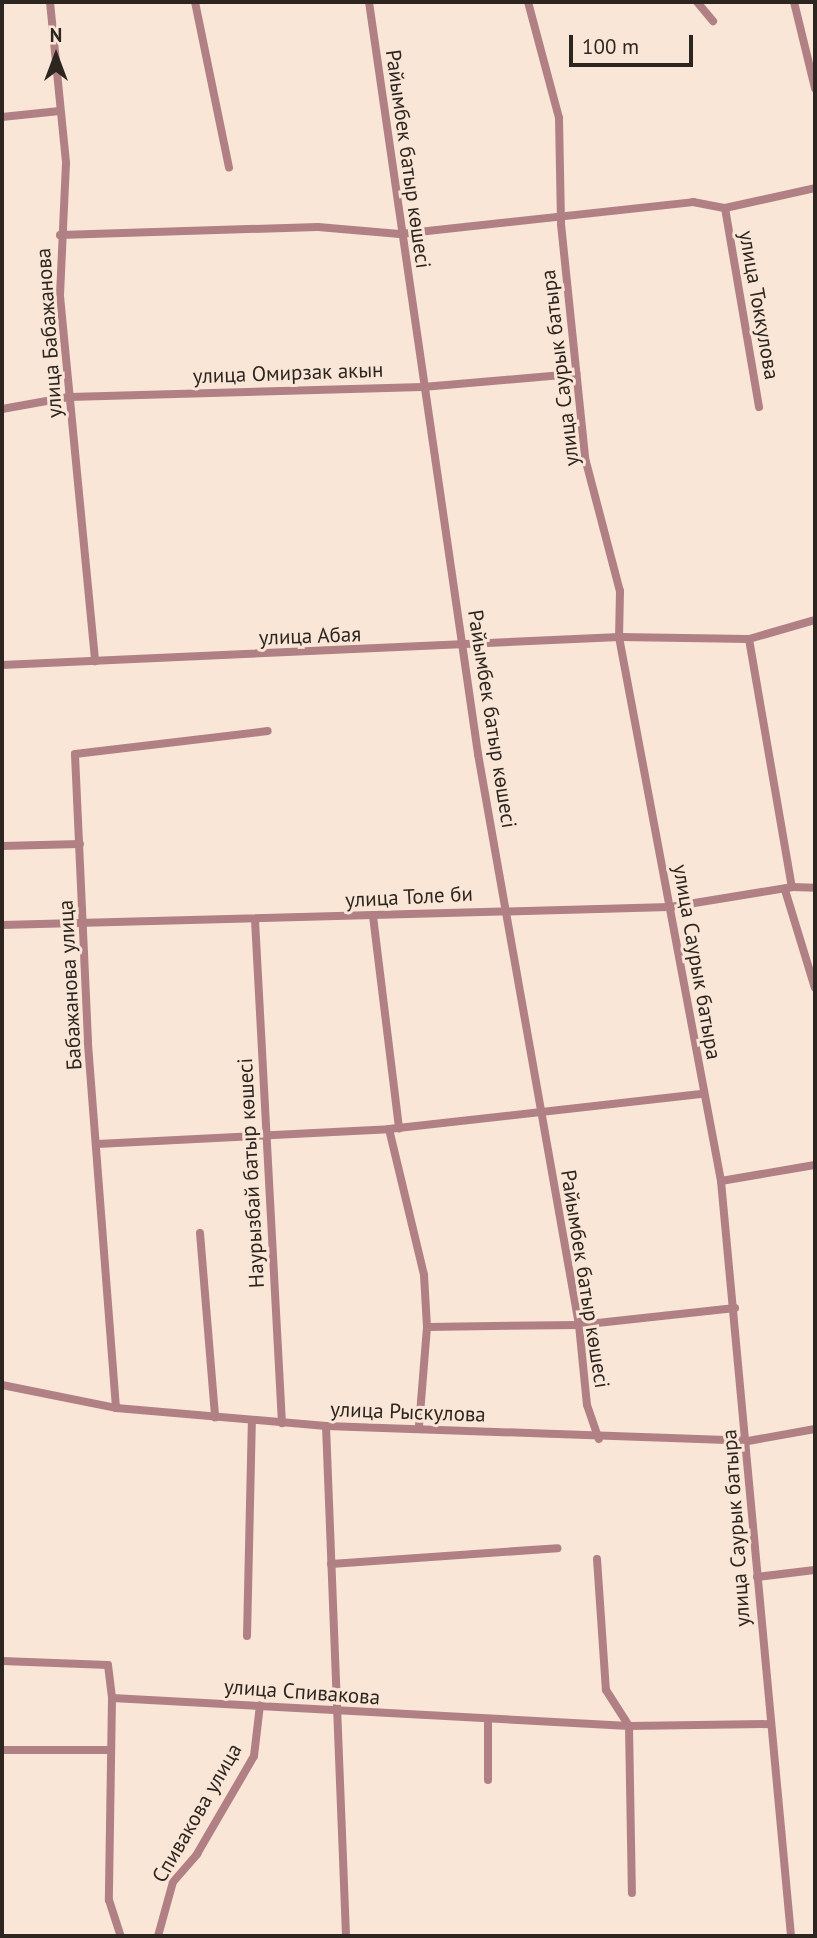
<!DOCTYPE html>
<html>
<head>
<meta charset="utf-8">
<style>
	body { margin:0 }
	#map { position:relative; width:817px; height:1938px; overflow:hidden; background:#fae6d7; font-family:"PT Sans",sans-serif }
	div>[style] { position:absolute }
	.minor>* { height:8px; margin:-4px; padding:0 4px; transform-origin:4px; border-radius:4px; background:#b18085 }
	span { translate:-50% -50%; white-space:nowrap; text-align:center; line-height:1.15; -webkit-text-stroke:6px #fae6d7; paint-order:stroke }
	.street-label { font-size:21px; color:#2d2620 }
	.frame { position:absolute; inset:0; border:4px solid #2d2620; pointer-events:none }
	.north { position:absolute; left:21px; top:21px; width:70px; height:70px; -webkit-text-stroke:5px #fae6d7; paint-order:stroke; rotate:0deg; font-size:19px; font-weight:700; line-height:28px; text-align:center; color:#2d2620 }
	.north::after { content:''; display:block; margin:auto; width:24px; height:32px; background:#2d2620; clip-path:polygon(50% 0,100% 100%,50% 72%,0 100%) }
	.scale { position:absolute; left:569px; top:35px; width:124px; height:32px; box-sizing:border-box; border:4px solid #2d2620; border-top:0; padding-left:9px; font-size:21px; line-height:24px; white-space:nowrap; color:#2d2620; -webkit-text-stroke:5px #fae6d7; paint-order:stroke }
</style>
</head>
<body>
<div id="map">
	<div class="minor">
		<div style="left:50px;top:2px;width:162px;rotate:84.3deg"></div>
		<div style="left:66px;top:163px;width:133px;rotate:92.6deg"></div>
		<div style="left:60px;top:296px;width:367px;rotate:84.5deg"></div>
		<div style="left:195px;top:2px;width:169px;rotate:78.4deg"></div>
		<div style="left:369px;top:2px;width:760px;rotate:81.75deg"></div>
		<div style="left:478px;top:754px;width:580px;rotate:79.97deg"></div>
		<div style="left:579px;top:1325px;width:80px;rotate:84.3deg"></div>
		<div style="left:587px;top:1405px;width:36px;rotate:71deg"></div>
		<div style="left:528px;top:2px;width:120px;rotate:75deg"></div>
		<div style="left:559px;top:118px;width:106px;rotate:88.9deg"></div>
		<div style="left:561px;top:224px;width:235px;rotate:84.1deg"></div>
		<div style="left:585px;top:458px;width:138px;rotate:75.3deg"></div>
		<div style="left:620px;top:591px;width:46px;rotate:91.2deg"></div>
		<div style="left:619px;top:637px;width:553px;rotate:79.38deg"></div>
		<div style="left:721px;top:1181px;width:758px;rotate:84.7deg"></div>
		<div style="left:697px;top:2px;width:25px;rotate:50deg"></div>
		<div style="left:794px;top:2px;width:89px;rotate:76.3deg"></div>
		<div style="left:2px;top:117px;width:58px;rotate:-5.9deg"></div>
		<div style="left:725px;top:208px;width:202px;rotate:80.3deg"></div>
		<div style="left:60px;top:235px;width:258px;rotate:-1.8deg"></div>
		<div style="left:318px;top:227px;width:82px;rotate:4.9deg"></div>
		<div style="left:400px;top:234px;width:295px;rotate:-6.2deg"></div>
		<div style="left:693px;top:202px;width:33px;rotate:11deg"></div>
		<div style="left:725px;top:208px;width:92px;rotate:-12.5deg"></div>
		<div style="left:2px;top:409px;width:68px;rotate:-10.2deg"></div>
		<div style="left:69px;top:397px;width:354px;rotate:-1.6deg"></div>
		<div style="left:423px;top:387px;width:154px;rotate:-4.9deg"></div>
		<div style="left:749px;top:639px;width:252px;rotate:80.2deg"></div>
		<div style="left:2px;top:665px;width:618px;rotate:-2.6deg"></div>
		<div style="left:619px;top:637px;width:130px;rotate:0.9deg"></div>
		<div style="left:749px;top:639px;width:69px;rotate:-16.1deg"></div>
		<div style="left:2px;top:846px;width:78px;rotate:-1.5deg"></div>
		<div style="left:785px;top:890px;width:102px;rotate:73deg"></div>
		<div style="left:373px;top:916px;width:214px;rotate:83deg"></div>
		<div style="left:255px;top:920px;width:504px;rotate:86.93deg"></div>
		<div style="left:2px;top:925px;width:668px;rotate:-1.54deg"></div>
		<div style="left:670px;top:907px;width:124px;rotate:-9.3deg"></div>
		<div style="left:792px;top:887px;width:23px;rotate:2deg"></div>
		<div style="left:389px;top:1129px;width:150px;rotate:76.5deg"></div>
		<div style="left:424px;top:1275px;width:52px;rotate:86.7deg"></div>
		<div style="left:427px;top:1327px;width:99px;rotate:94.6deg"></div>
		<div style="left:97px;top:1144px;width:292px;rotate:-2.9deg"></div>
		<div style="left:389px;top:1129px;width:316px;rotate:-6.4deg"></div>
		<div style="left:721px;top:1181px;width:95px;rotate:-9.7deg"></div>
		<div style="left:200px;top:1233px;width:185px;rotate:85.3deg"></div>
		<div style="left:427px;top:1327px;width:152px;rotate:-0.8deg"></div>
		<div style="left:579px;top:1325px;width:157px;rotate:-6.2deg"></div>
		<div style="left:2px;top:1385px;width:116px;rotate:11.4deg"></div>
		<div style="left:116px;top:1408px;width:211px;rotate:4.9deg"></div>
		<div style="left:326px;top:1426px;width:422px;rotate:2deg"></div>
		<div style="left:748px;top:1441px;width:68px;rotate:-10.2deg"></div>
		<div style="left:116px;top:1408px;width:368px;rotate:-94.4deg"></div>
		<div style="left:88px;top:1041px;width:287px;rotate:-92.6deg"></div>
		<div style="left:75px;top:754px;width:194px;rotate:-6.8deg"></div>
		<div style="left:326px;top:1426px;width:510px;rotate:87.75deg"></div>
		<div style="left:597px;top:1559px;width:131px;rotate:86.1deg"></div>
		<div style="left:606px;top:1690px;width:43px;rotate:57.4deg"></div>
		<div style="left:629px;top:1726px;width:141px;rotate:-0.8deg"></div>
		<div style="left:331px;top:1564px;width:227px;rotate:-4deg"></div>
		<div style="left:757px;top:1577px;width:58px;rotate:-6.9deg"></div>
		<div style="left:247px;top:1636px;width:216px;rotate:-88.7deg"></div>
		<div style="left:2px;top:1661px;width:106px;rotate:2.2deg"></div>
		<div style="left:108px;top:1665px;width:33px;rotate:83deg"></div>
		<div style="left:112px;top:1698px;width:518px;rotate:3.1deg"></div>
		<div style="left:629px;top:1726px;width:167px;rotate:89deg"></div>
		<div style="left:112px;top:1698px;width:202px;rotate:90.9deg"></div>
		<div style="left:109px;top:1900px;width:38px;rotate:72deg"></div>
		<div style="left:2px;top:1750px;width:108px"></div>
		<div style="left:488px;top:1780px;width:60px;rotate:-90deg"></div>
		<div style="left:158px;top:1936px;width:56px;rotate:-74.5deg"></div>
		<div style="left:173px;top:1882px;width:37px;rotate:-49deg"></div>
		<div style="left:197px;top:1854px;width:113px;rotate:-59.8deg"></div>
		<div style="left:254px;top:1756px;width:51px;rotate:-83.3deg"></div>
	</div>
	<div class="street-label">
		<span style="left:408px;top:159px;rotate:82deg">Райымбек батыр көшесі</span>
		<span style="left:759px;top:305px;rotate:80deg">улица Токкулова</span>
		<span style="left:49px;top:333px;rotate:-94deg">улица Бабажанова</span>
		<span style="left:560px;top:368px;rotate:-97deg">улица Саурык батыра</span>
		<span style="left:288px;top:373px;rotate:-2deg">улица Омирзак акын</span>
		<span style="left:310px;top:636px;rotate:-2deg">улица Абая</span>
		<span style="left:492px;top:719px;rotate:81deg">Райымбек батыр көшесі</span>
		<span style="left:409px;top:897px;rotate:-3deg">улица Толе би</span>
		<span style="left:697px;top:962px;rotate:80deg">улица Саурык батыра</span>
		<span style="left:70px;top:985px;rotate:-93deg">Бабажанова улица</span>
		<span style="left:251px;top:1173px;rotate:-93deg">Наурызбай батыр көшесі</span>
		<span style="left:585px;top:1279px;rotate:81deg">Райымбек батыр көшесі</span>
		<span style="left:408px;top:1412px;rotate:2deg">улица Рыскулова</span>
		<span style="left:736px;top:1528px;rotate:-94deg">улица Саурык батыра</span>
		<span style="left:302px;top:1692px;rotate:4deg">улица Спивакова</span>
		<span style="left:197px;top:1813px;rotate:-60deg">Спивакова улица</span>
	</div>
	<div class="frame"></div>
	<div class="north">N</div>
	<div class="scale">100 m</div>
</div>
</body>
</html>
